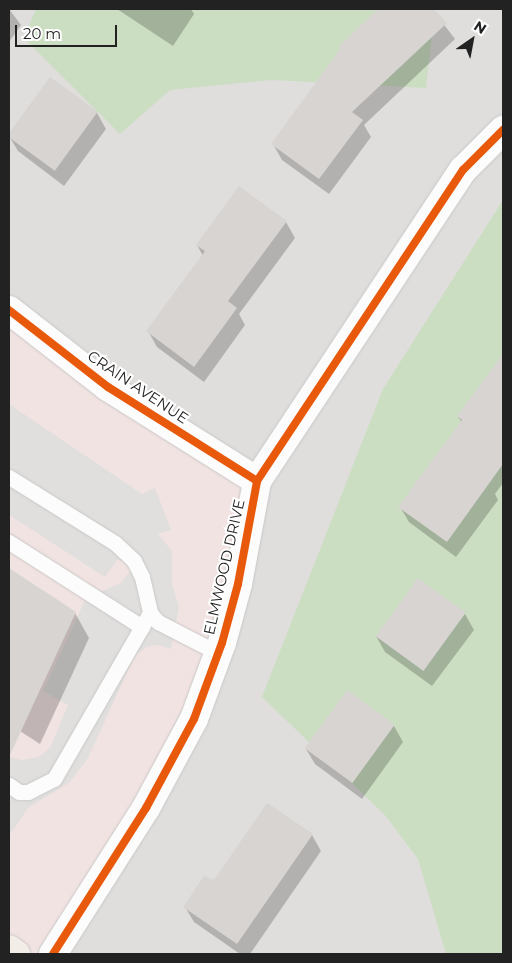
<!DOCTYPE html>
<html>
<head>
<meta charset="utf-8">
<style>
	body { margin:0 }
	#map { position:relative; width:512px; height:963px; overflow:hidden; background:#f0eeeb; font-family:Montserrat,sans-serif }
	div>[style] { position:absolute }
	.residential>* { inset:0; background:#dfdedc }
	.commercial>* { inset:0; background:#f1e3e1 }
	.forest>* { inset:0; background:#cbdec1 }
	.parking>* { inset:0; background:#e0dfde }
	.shadow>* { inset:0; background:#0003 }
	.building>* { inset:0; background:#d7d4d2; transform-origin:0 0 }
	.roads { filter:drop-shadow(0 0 1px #c9c8c7) drop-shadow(0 0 1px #c9c8c7) }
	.lane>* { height:15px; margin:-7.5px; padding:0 7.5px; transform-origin:7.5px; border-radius:7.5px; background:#fdfcfc }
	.street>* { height:28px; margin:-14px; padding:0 14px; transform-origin:14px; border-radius:14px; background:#fdfcfc }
	.primary>* { height:28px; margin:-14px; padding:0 14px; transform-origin:14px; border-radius:14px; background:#f3ede7 }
	.cycleway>* { height:8px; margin:-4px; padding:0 4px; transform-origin:4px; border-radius:4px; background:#e8590c }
	span { translate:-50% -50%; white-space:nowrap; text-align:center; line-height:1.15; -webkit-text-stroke:4px #fff; paint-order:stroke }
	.street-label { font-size:15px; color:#222 }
	.frame { position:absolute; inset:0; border:10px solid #222; pointer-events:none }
	.north { position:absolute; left:447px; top:15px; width:50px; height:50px; -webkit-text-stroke:4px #fff; paint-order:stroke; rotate:33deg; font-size:14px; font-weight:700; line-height:20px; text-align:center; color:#222 }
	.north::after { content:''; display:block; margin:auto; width:18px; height:22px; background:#222; clip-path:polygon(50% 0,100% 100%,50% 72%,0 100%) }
	.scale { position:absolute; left:15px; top:25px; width:102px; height:22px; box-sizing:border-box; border:2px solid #222; border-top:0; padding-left:6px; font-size:15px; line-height:18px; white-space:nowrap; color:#222; -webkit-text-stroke:4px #fff; paint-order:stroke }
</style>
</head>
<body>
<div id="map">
	<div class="residential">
		<div style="clip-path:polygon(9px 9px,503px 9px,503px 954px,53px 954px,9px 310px)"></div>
	</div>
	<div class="commercial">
		<div style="clip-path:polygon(9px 310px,257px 481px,222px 643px,53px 954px,16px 954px,9px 949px)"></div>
	</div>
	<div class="forest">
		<div style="clip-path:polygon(36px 9px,435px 9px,426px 88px,271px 80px,170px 90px,120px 134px,24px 38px)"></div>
		<div style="clip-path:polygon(503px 200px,503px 954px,446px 954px,418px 859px,385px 815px,262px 697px,383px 389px)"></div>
	</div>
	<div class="parking">
		<div style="clip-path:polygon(9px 404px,142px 494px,155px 488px,171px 530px,158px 534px,172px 551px,172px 584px,179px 607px,171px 649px,158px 645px,147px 647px,135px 655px,88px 758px,70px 782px,28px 808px,9px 836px,9px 757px,22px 760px,38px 757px,50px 748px,68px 705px,43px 691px,86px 598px,121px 583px,131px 570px,127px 562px,117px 560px,105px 577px,9px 515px)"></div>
	</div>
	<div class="shadow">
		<div style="clip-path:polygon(9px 9px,21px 25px,9px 42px)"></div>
		<div style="clip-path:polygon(117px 9px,191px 9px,194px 14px,173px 46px)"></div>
		<div style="clip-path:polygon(380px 9px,432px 9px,455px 39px,364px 125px,371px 137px,329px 194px,282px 160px,273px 144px,342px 49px,340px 46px)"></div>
		<div style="clip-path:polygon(50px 78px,97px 113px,106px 129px,64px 186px,18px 151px,9px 136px)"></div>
		<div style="clip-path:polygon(286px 222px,295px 238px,239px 314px,245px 325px,204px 382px,157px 347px,148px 331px,203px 256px,197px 245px)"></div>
		<div style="clip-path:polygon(500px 360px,503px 362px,503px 483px,495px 494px,498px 500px,456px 557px,409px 522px,400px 507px,462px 422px,458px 417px)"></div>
		<div style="clip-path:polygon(9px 570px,75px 613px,89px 638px,40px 744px,9px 724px)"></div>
		<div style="clip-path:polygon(465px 614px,474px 630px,432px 686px,385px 652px,376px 636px)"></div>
		<div style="clip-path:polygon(348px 692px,394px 726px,403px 742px,362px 799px,315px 764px,306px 749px)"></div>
		<div style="clip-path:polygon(268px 804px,312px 835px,321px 851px,250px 954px,240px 954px,194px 922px,185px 907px,214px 881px)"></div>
	</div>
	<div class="building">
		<div style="clip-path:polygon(378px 9px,434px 9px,447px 23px,352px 112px,363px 120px,319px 179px,271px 144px,341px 48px,339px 46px)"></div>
		<div style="left:50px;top:77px;width:59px;height:73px;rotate:36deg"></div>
		<div style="clip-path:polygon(239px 186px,287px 221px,228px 301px,237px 308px,194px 367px,146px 331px,205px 251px,196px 245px)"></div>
		<div style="clip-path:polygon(503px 354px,503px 464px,447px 542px,398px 507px,462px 420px,457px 416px)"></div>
		<div style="clip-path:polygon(9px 568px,76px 612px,9px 757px)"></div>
		<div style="left:418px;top:578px;width:59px;height:72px;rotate:36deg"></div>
		<div style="left:347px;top:690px;width:59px;height:72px;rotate:36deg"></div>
		<div style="clip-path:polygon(267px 803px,313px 834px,237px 944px,183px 907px,204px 876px,214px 880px)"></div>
	</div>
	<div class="roads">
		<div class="lane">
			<div style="left:9px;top:477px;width:125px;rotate:31.9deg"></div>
			<div style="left:115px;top:543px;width:26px;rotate:43deg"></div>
			<div style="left:134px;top:561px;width:18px;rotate:63deg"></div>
			<div style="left:142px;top:577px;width:37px;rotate:77deg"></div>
			<div style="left:150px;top:613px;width:12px;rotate:48deg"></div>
			<div style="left:158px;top:622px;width:68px;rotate:27.3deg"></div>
			<div style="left:9px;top:542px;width:158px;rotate:32.6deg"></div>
			<div style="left:9px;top:785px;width:12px;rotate:35deg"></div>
			<div style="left:19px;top:792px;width:9px"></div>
			<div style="left:28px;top:792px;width:29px;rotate:-27deg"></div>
			<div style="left:54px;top:779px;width:192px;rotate:-60deg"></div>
		</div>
		<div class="street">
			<div style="left:9px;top:310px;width:125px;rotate:37.9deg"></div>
			<div style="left:108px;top:387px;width:176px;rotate:32.2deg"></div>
			<div style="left:53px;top:954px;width:173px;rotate:-57.5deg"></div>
			<div style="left:146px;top:808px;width:101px;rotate:-61.7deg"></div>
			<div style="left:194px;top:719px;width:81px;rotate:-69.8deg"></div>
			<div style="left:222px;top:643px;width:61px;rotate:-74.8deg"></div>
			<div style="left:238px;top:584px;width:105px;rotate:-79.5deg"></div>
			<div style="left:257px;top:481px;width:373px;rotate:-56.5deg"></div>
			<div style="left:463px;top:170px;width:57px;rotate:-45deg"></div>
		</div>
		<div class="primary">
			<div style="left:9px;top:949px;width:9px;rotate:36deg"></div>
		</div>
	</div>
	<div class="cycleway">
		<div style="left:9px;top:310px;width:125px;rotate:37.9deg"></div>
		<div style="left:108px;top:387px;width:176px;rotate:32.2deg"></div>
		<div style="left:53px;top:954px;width:173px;rotate:-57.5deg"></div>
		<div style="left:146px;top:808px;width:101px;rotate:-61.7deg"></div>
		<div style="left:194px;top:719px;width:81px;rotate:-69.8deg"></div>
		<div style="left:222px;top:643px;width:61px;rotate:-74.8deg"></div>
		<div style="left:238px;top:584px;width:105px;rotate:-79.5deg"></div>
		<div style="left:257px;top:481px;width:373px;rotate:-56.5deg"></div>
		<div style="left:463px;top:170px;width:57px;rotate:-45deg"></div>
	</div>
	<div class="street-label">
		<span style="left:138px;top:387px;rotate:34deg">CRAIN AVENUE</span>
		<span style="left:224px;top:567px;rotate:-77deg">ELMWOOD DRIVE</span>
	</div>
	<div class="frame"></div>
	<div class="north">N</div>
	<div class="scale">20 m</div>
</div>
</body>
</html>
